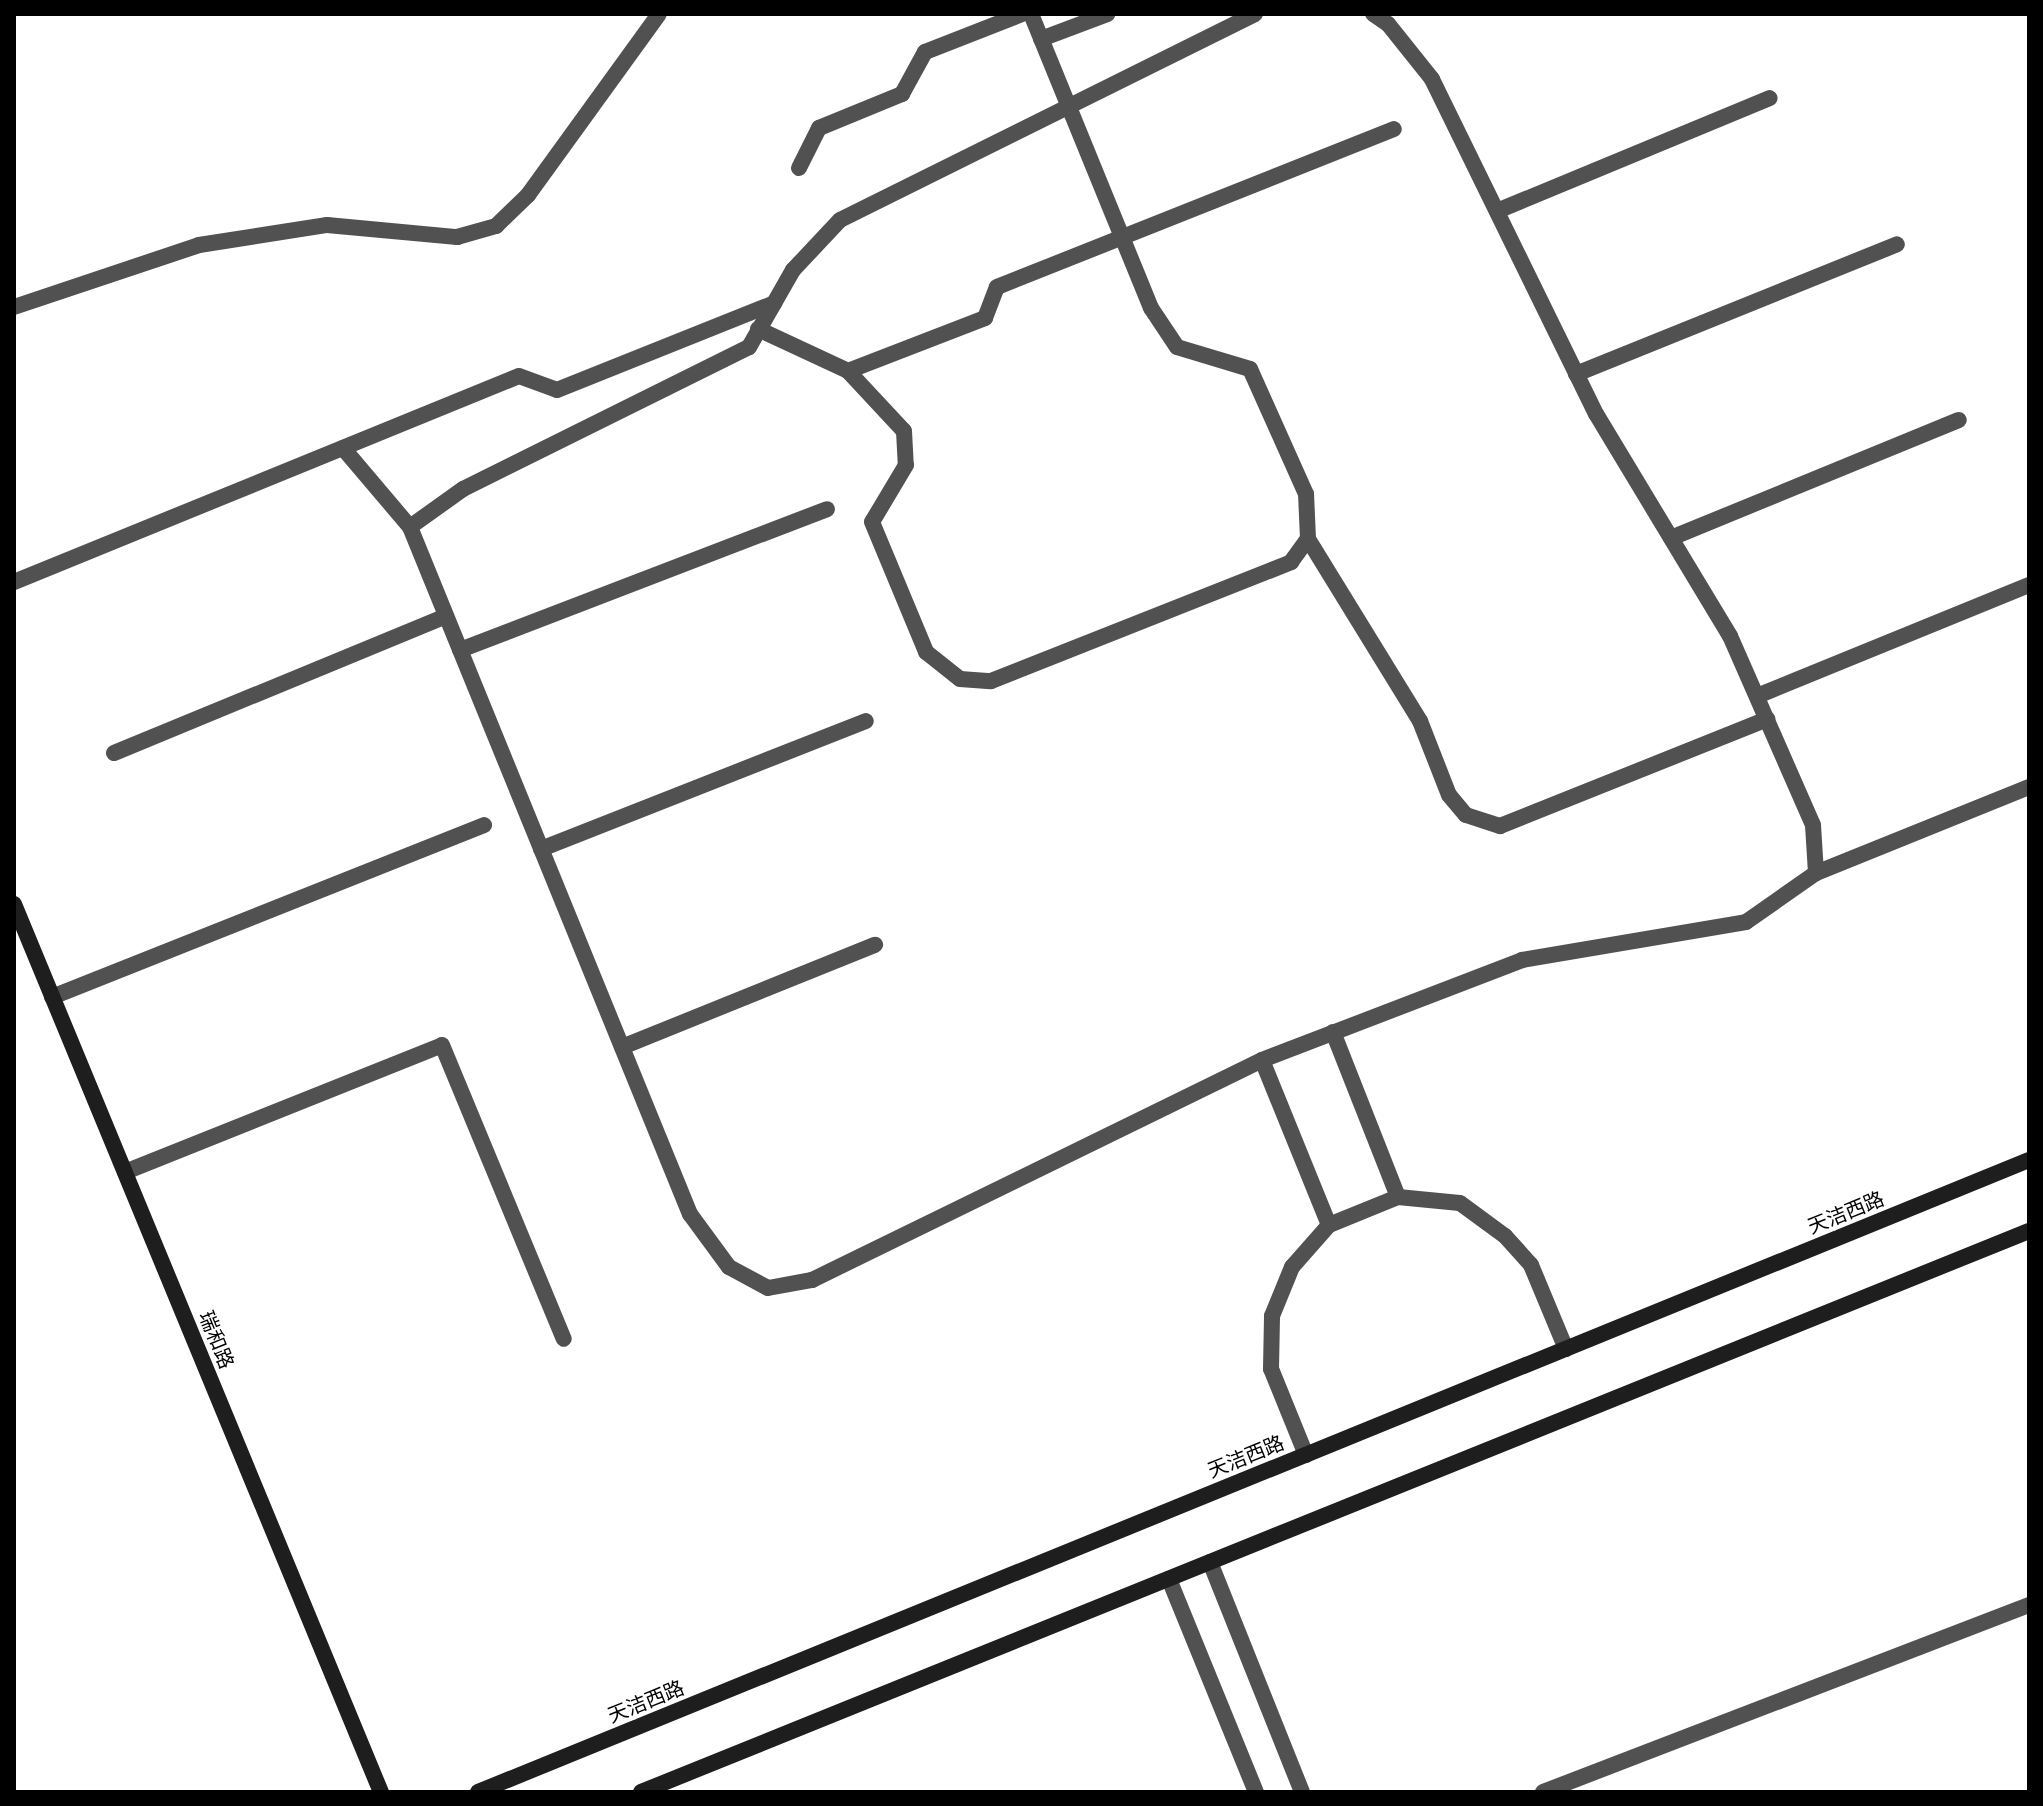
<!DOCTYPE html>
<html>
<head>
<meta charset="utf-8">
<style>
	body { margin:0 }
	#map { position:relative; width:2043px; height:1806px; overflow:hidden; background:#fff; font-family:Roboto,"Noto Sans SC",sans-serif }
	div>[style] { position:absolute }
	.street>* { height:16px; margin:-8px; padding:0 8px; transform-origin:8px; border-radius:8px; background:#515151 }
	.secondary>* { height:16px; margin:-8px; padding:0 8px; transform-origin:8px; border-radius:8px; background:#1e1e1e }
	span { translate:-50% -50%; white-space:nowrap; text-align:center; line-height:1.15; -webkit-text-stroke:6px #fff; paint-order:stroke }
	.street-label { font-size:20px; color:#000 }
	.frame { position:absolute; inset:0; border:16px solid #000; pointer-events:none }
</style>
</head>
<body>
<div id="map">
	<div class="street">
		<div style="left:1255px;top:14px;width:463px;rotate:153.6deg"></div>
		<div style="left:840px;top:220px;width:69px;rotate:133.2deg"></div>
		<div style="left:793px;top:270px;width:89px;rotate:119.7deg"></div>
		<div style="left:749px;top:347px;width:319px;rotate:153.6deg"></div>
		<div style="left:463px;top:489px;width:65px;rotate:144.4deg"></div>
		<div style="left:410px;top:527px;width:742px;rotate:67.83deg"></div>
		<div style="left:690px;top:1214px;width:66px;rotate:53.7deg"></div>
		<div style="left:729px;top:1267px;width:44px;rotate:28.3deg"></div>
		<div style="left:768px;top:1288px;width:45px;rotate:-10.3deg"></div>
		<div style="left:812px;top:1280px;width:501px;rotate:-26.05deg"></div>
		<div style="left:1262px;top:1060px;width:279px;rotate:-21deg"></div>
		<div style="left:1522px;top:960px;width:227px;rotate:-9.6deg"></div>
		<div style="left:1746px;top:922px;width:85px;rotate:-35deg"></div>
		<div style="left:1816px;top:873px;width:48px;rotate:-93.6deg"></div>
		<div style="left:1813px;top:825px;width:206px;rotate:-113.7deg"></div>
		<div style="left:1730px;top:636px;width:259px;rotate:-121.1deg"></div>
		<div style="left:1596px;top:414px;width:373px;rotate:-116.1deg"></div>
		<div style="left:1432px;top:79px;width:70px;rotate:-128.7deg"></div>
		<div style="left:1388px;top:24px;width:18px;rotate:-146deg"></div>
		<div style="left:1041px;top:39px;width:71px;rotate:-20.7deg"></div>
		<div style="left:799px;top:168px;width:45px;rotate:-63.4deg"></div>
		<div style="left:819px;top:128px;width:90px;rotate:-22.3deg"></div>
		<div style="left:902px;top:94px;width:48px;rotate:-61.3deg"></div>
		<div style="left:925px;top:52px;width:104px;rotate:-21.4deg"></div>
		<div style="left:1497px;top:211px;width:295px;rotate:-22.5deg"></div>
		<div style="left:14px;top:307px;width:195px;rotate:-18.5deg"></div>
		<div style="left:199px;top:245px;width:130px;rotate:-8.9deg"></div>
		<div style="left:327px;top:225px;width:131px;rotate:5.3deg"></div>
		<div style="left:457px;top:237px;width:41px;rotate:-15.8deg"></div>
		<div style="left:496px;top:226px;width:45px;rotate:-44.1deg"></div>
		<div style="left:528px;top:195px;width:223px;rotate:-54.1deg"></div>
		<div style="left:758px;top:329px;width:99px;rotate:25deg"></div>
		<div style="left:848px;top:371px;width:82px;rotate:47deg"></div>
		<div style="left:904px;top:431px;width:34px;rotate:87deg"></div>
		<div style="left:906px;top:465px;width:66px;rotate:120.8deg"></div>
		<div style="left:872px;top:522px;width:141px;rotate:67.4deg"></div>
		<div style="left:926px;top:652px;width:43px;rotate:38.5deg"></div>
		<div style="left:960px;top:679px;width:31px;rotate:4deg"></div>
		<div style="left:991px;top:681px;width:323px;rotate:-21.6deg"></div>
		<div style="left:1291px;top:562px;width:29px;rotate:-54deg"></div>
		<div style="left:1308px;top:539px;width:45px;rotate:-92.5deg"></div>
		<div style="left:1306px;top:494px;width:137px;rotate:-114.1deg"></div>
		<div style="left:1250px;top:369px;width:76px;rotate:-163.2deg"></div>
		<div style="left:1177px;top:347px;width:47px;rotate:-123.7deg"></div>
		<div style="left:1151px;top:308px;width:318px;rotate:-112.2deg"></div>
		<div style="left:848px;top:371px;width:147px;rotate:-21.1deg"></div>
		<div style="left:985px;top:318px;width:33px;rotate:-69deg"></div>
		<div style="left:997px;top:287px;width:427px;rotate:-21.7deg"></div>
		<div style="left:1576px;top:374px;width:346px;rotate:-22deg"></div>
		<div style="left:343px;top:448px;width:104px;rotate:49.7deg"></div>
		<div style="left:1671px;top:538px;width:311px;rotate:-22.3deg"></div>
		<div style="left:1308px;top:539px;width:214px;rotate:58.4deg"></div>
		<div style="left:1420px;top:721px;width:79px;rotate:68.6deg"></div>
		<div style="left:1449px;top:795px;width:26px;rotate:50deg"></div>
		<div style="left:1466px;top:815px;width:36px;rotate:18deg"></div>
		<div style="left:1500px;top:826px;width:288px;rotate:-21.8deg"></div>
		<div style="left:14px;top:582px;width:545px;rotate:-22.19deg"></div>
		<div style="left:519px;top:376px;width:40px;rotate:20.2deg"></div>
		<div style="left:557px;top:390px;width:234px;rotate:-21.8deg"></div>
		<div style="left:460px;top:650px;width:393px;rotate:-21deg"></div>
		<div style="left:1757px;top:696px;width:294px;rotate:-22.2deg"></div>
		<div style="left:114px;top:753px;width:359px;rotate:-22.4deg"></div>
		<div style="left:541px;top:849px;width:349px;rotate:-21.5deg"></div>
		<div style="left:1816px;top:873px;width:230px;rotate:-22deg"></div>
		<div style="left:52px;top:997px;width:465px;rotate:-21.7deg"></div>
		<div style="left:1333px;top:1032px;width:177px;rotate:68.5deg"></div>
		<div style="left:622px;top:1047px;width:273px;rotate:-22deg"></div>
		<div style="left:1262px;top:1060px;width:178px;rotate:67.9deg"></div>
		<div style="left:125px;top:1172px;width:341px;rotate:-21.8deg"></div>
		<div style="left:442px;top:1045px;width:318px;rotate:67.5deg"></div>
		<div style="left:1306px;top:1455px;width:93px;rotate:-112.1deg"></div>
		<div style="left:1271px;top:1369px;width:53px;rotate:-88.9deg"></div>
		<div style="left:1272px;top:1316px;width:53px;rotate:-67.8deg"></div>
		<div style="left:1292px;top:1267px;width:56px;rotate:-48.6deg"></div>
		<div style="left:1329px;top:1225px;width:74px;rotate:-22.1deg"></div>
		<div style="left:1398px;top:1197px;width:62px;rotate:5.5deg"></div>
		<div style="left:1460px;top:1203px;width:56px;rotate:36.3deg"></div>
		<div style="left:1505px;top:1236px;width:39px;rotate:48deg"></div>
		<div style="left:1531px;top:1265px;width:91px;rotate:67.4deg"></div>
		<div style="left:1210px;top:1562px;width:248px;rotate:68.2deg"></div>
		<div style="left:1169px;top:1579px;width:230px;rotate:67.8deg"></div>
		<div style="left:1543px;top:1792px;width:521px;rotate:-21.05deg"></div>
	</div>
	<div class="secondary">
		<div style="left:14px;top:904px;width:961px;rotate:67.55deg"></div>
		<div style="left:478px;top:1792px;width:1675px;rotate:-22.17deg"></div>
		<div style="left:641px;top:1792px;width:1497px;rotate:-22.01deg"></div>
	</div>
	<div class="street-label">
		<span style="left:1846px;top:1213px;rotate:-22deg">天洁西路</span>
		<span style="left:216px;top:1340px;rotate:68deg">瑞和路</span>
		<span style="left:1246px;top:1457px;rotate:-22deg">天洁西路</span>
		<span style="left:646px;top:1702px;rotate:-22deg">天洁西路</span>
	</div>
	<div class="frame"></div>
</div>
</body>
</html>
